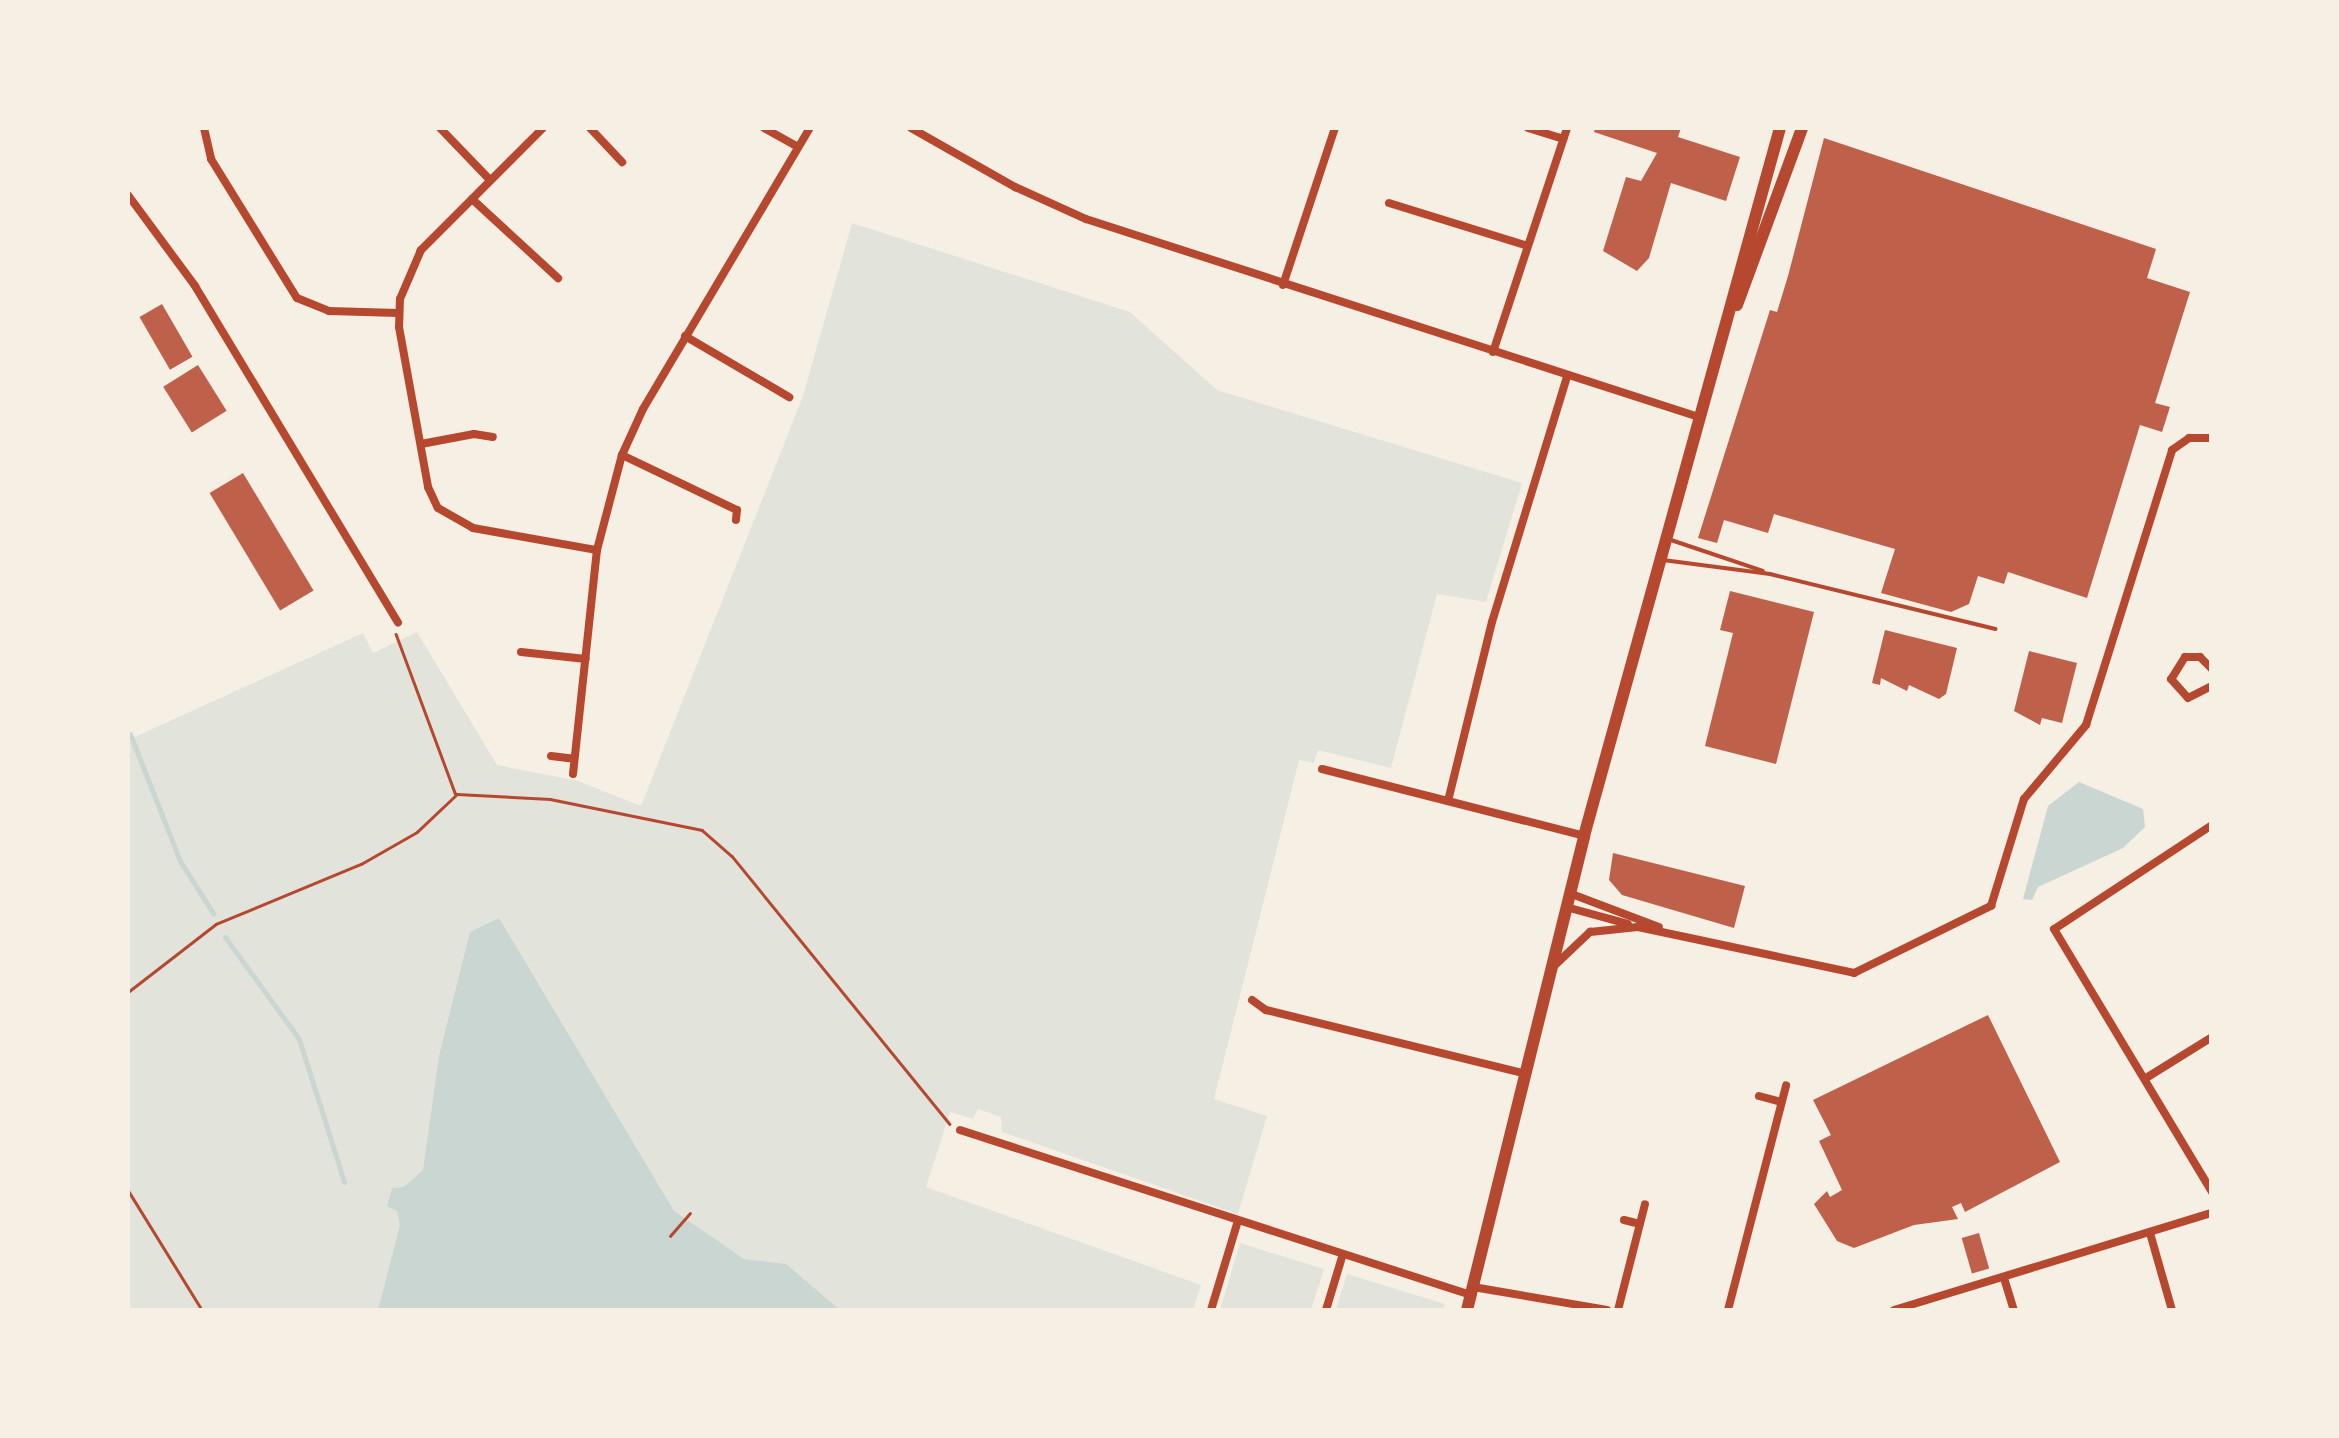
<!DOCTYPE html>
<html>
<head>
<meta charset="utf-8">
<style>
	body { margin:0 }
	#map { position:relative; width:2339px; height:1438px; overflow:hidden; background:#f6efe4; font-family:Overpass,sans-serif }
	div>[style] { position:absolute }
	.green>* { inset:0; background:#e2e4dc }
	.water>* { inset:0; background:#c9d6d2 }
	.stream>* { height:5px; margin:-2.5px; padding:0 2.5px; transform-origin:2.5px; border-radius:2.5px; background:#c9d6d2 }
	.building>* { inset:0; background:#bf614a; transform-origin:0 0 }
	.path>* { height:2.5px; margin:-1.25px; padding:0 1.25px; transform-origin:1.25px; border-radius:1.25px; background:#b5482f }
	.service>* { height:4px; margin:-2px; padding:0 2px; transform-origin:2px; border-radius:2px; background:#b5482f }
	.minor>* { height:8px; margin:-4px; padding:0 4px; transform-origin:4px; border-radius:4px; background:#b5482f }
	.primary>* { height:12px; margin:-6px; padding:0 6px; transform-origin:6px; border-radius:6px; background:#b5482f }
	span { translate:-50% -50%; white-space:nowrap; text-align:center; line-height:1.15; -webkit-text-stroke:8px #f6efe4; paint-order:stroke }
	.frame { position:absolute; inset:0; border:130px solid #f6efe4; pointer-events:none }
</style>
</head>
<body>
<div id="map">
	<div class="green">
		<div style="clip-path:polygon(852px 223px,1130px 312px,1217px 390px,1522px 483px,1486px 602px,1437px 594px,1391px 768px,1318px 750px,1314px 763px,1299px 760px,1214px 1099px,1267px 1116px,1238px 1214px,1002px 1132px,1001px 1117px,978px 1109px,973px 1119px,950px 1112px,926px 1187px,1201px 1285px,1193px 1310px,128px 1310px,128px 740px,363px 633px,373px 653px,417px 632px,497px 765px,578px 781px,641px 806px,803px 396px)"></div>
		<div style="clip-path:polygon(1240px 1243px,1324px 1269px,1311px 1310px,1220px 1310px)"></div>
		<div style="clip-path:polygon(1347px 1274px,1445px 1304px,1443px 1310px,1336px 1310px)"></div>
	</div>
	<div class="water">
		<div style="clip-path:polygon(2079px 782px,2143px 809px,2145px 827px,2123px 848px,2038px 887px,2032px 900px,2023px 899px,2048px 806px)"></div>
		<div style="clip-path:polygon(499px 918px,674px 1211px,744px 1259px,786px 1264px,840px 1310px,378px 1310px,400px 1225px,397px 1211px,387px 1206px,392px 1188px,404px 1187px,423px 1170px,439px 1056px,470px 932px)"></div>
	</div>
	<div class="stream">
		<div style="left:130px;top:734px;width:136px;rotate:68.5deg"></div>
		<div style="left:180px;top:861px;width:62px;rotate:57.6deg"></div>
		<div style="left:225px;top:937px;width:126px;rotate:54deg"></div>
		<div style="left:299px;top:1039px;width:150px;rotate:72.5deg"></div>
	</div>
	<div class="building">
		<div style="clip-path:polygon(1595px 128px,1681px 128px,1678px 137px,1740px 157px,1726px 201px,1671px 183px,1649px 258px,1637px 271px,1603px 251px,1626px 177px,1641px 181px,1657px 153px,1594px 132px)"></div>
		<div style="clip-path:polygon(1824px 138px,2156px 249px,2147px 278px,2190px 292px,2155px 403px,2170px 407px,2162px 432px,2140px 425px,2087px 598px,2008px 572px,2004px 584px,1978px 576px,1969px 604px,1951px 612px,1881px 593px,1895px 549px,1774px 514px,1768px 533px,1724px 520px,1717px 543px,1698px 538px,1770px 310px,1777px 312px,1788px 276px)"></div>
		<div style="left:162px;top:304px;width:61px;height:26px;rotate:60deg"></div>
		<div style="left:198px;top:365px;width:54px;height:41px;rotate:58deg"></div>
		<div style="left:243px;top:473px;width:137px;height:39px;rotate:59deg"></div>
		<div style="clip-path:polygon(1730px 591px,1814px 612px,1776px 764px,1705px 746px,1733px 633px,1720px 630px)"></div>
		<div style="clip-path:polygon(1885px 630px,1957px 648px,1946px 694px,1939px 699px,1909px 685px,1907px 691px,1881px 678px,1880px 685px,1872px 683px)"></div>
		<div style="clip-path:polygon(2029px 651px,2077px 663px,2062px 723px,2042px 718px,2040px 725px,2014px 711px)"></div>
		<div style="clip-path:polygon(1613px 853px,1745px 886px,1734px 928px,1622px 895px,1609px 880px)"></div>
		<div style="clip-path:polygon(1988px 1015px,2060px 1162px,1965px 1212px,1961px 1203px,1952px 1207px,1958px 1219px,1914px 1225px,1854px 1248px,1837px 1241px,1814px 1204px,1827px 1191px,1830px 1197px,1842px 1190px,1819px 1141px,1831px 1135px,1813px 1100px)"></div>
		<div style="left:1979px;top:1233px;width:37px;height:18px;rotate:74deg"></div>
	</div>
	<div class="path">
		<div style="left:396px;top:634px;width:170px;rotate:69.6deg"></div>
		<div style="left:457px;top:794px;width:93px;rotate:3.1deg"></div>
		<div style="left:550px;top:799px;width:155px;rotate:11.5deg"></div>
		<div style="left:702px;top:830px;width:40px;rotate:41deg"></div>
		<div style="left:732px;top:856px;width:345px;rotate:50.9deg"></div>
		<div style="left:128px;top:992px;width:111px;rotate:-37.7deg"></div>
		<div style="left:216px;top:924px;width:157px;rotate:-22.5deg"></div>
		<div style="left:361px;top:864px;width:64px;rotate:-29.7deg"></div>
		<div style="left:417px;top:832px;width:55px;rotate:-43.5deg"></div>
		<div style="left:128px;top:1190px;width:141px;rotate:58.3deg"></div>
		<div style="left:670px;top:1236px;width:30px;rotate:-49deg"></div>
	</div>
	<div class="service">
		<div style="left:1668px;top:539px;width:100px;rotate:18.6deg"></div>
		<div style="left:1663px;top:560px;width:108px;rotate:7.5deg"></div>
		<div style="left:1770px;top:574px;width:232px;rotate:13.7deg"></div>
	</div>
	<div class="minor">
		<div style="left:204px;top:128px;width:32px;rotate:77deg"></div>
		<div style="left:211px;top:159px;width:163px;rotate:58.3deg"></div>
		<div style="left:297px;top:298px;width:35px;rotate:22deg"></div>
		<div style="left:329px;top:311px;width:69px;rotate:1.7deg"></div>
		<div style="left:440px;top:128px;width:72px;rotate:46.1deg"></div>
		<div style="left:543px;top:128px;width:173px;rotate:135deg"></div>
		<div style="left:421px;top:250px;width:53px;rotate:113.2deg"></div>
		<div style="left:400px;top:299px;width:28px;rotate:92deg"></div>
		<div style="left:399px;top:327px;width:163px;rotate:79.7deg"></div>
		<div style="left:428px;top:487px;width:23px;rotate:65deg"></div>
		<div style="left:438px;top:508px;width:40px;rotate:29.7deg"></div>
		<div style="left:473px;top:528px;width:126px;rotate:10.1deg"></div>
		<div style="left:590px;top:128px;width:47px;rotate:46.7deg"></div>
		<div style="left:764px;top:128px;width:39px;rotate:29deg"></div>
		<div style="left:911px;top:128px;width:120px;rotate:29.6deg"></div>
		<div style="left:1015px;top:187px;width:78px;rotate:24.3deg"></div>
		<div style="left:1086px;top:219px;width:644px;rotate:17.9deg"></div>
		<div style="left:1528px;top:128px;width:37px;rotate:17deg"></div>
		<div style="left:128px;top:195px;width:113px;rotate:53.6deg"></div>
		<div style="left:195px;top:286px;width:393px;rotate:58.9deg"></div>
		<div style="left:472px;top:199px;width:117px;rotate:42.6deg"></div>
		<div style="left:1389px;top:203px;width:145px;rotate:17.2deg"></div>
		<div style="left:1283px;top:285px;width:165px;rotate:-71.7deg"></div>
		<div style="left:685px;top:336px;width:121px;rotate:30.4deg"></div>
		<div style="left:1493px;top:352px;width:236px;rotate:-71.7deg"></div>
		<div style="left:421px;top:444px;width:54px;rotate:-10.7deg"></div>
		<div style="left:474px;top:434px;width:19px;rotate:9deg"></div>
		<div style="left:622px;top:455px;width:127px;rotate:25.6deg"></div>
		<div style="left:737px;top:510px;width:10px;rotate:96deg"></div>
		<div style="left:521px;top:652px;width:65px;rotate:6.1deg"></div>
		<div style="left:2212px;top:669px;width:17px;rotate:-135deg"></div>
		<div style="left:2200px;top:657px;width:15px;rotate:180deg"></div>
		<div style="left:2185px;top:657px;width:26px;rotate:122deg"></div>
		<div style="left:2171px;top:679px;width:25px;rotate:48deg"></div>
		<div style="left:2188px;top:698px;width:27px;rotate:-27deg"></div>
		<div style="left:551px;top:756px;width:23px;rotate:7deg"></div>
		<div style="left:1322px;top:769px;width:270px;rotate:14.3deg"></div>
		<div style="left:573px;top:774px;width:225px;rotate:-83.9deg"></div>
		<div style="left:597px;top:550px;width:98px;rotate:-75.3deg"></div>
		<div style="left:622px;top:455px;width:51px;rotate:-65.5deg"></div>
		<div style="left:643px;top:409px;width:327px;rotate:-59.3deg"></div>
		<div style="left:1448px;top:801px;width:184px;rotate:-76.2deg"></div>
		<div style="left:1492px;top:622px;width:257px;rotate:-73deg"></div>
		<div style="left:2212px;top:825px;width:189px;rotate:146.6deg"></div>
		<div style="left:2054px;top:929px;width:307px;rotate:59deg"></div>
		<div style="left:1569px;top:893px;width:96px;rotate:20.7deg"></div>
		<div style="left:1566px;top:907px;width:64px;rotate:15.3deg"></div>
		<div style="left:1554px;top:966px;width:50px;rotate:-43.4deg"></div>
		<div style="left:1590px;top:932px;width:48px;rotate:-5.9deg"></div>
		<div style="left:1638px;top:927px;width:221px;rotate:12deg"></div>
		<div style="left:1854px;top:973px;width:153px;rotate:-26.1deg"></div>
		<div style="left:1991px;top:906px;width:112px;rotate:-72.9deg"></div>
		<div style="left:2024px;top:799px;width:97px;rotate:-50deg"></div>
		<div style="left:2086px;top:725px;width:288px;rotate:-72.6deg"></div>
		<div style="left:2172px;top:450px;width:21px;rotate:-35deg"></div>
		<div style="left:2189px;top:438px;width:23px"></div>
		<div style="left:1252px;top:1000px;width:17px;rotate:36deg"></div>
		<div style="left:1266px;top:1010px;width:268px;rotate:13.8deg"></div>
		<div style="left:2146px;top:1078px;width:78px;rotate:-31.8deg"></div>
		<div style="left:1759px;top:1096px;width:23px;rotate:15deg"></div>
		<div style="left:960px;top:1130px;width:537px;rotate:17.9deg"></div>
		<div style="left:1624px;top:1220px;width:16px;rotate:14deg"></div>
		<div style="left:2150px;top:1233px;width:80px;rotate:74.1deg"></div>
		<div style="left:2004px;top:1278px;width:34px;rotate:73deg"></div>
		<div style="left:1473px;top:1287px;width:136px;rotate:9.7deg"></div>
		<div style="left:1211px;top:1310px;width:90px;rotate:-73.2deg"></div>
		<div style="left:1326px;top:1310px;width:55px;rotate:-73.2deg"></div>
		<div style="left:1618px;top:1310px;width:109px;rotate:-75.7deg"></div>
		<div style="left:1728px;top:1310px;width:232px;rotate:-75.5deg"></div>
		<div style="left:1894px;top:1310px;width:332px;rotate:-17deg"></div>
	</div>
	<div class="primary">
		<div style="left:1737px;top:305px;width:189px;rotate:-69.8deg"></div>
		<div style="left:1467px;top:1310px;width:488px;rotate:-76.1deg"></div>
		<div style="left:1584px;top:836px;width:735px;rotate:-74.53deg"></div>
	</div>
	<div class="frame"></div>
</div>
</body>
</html>
